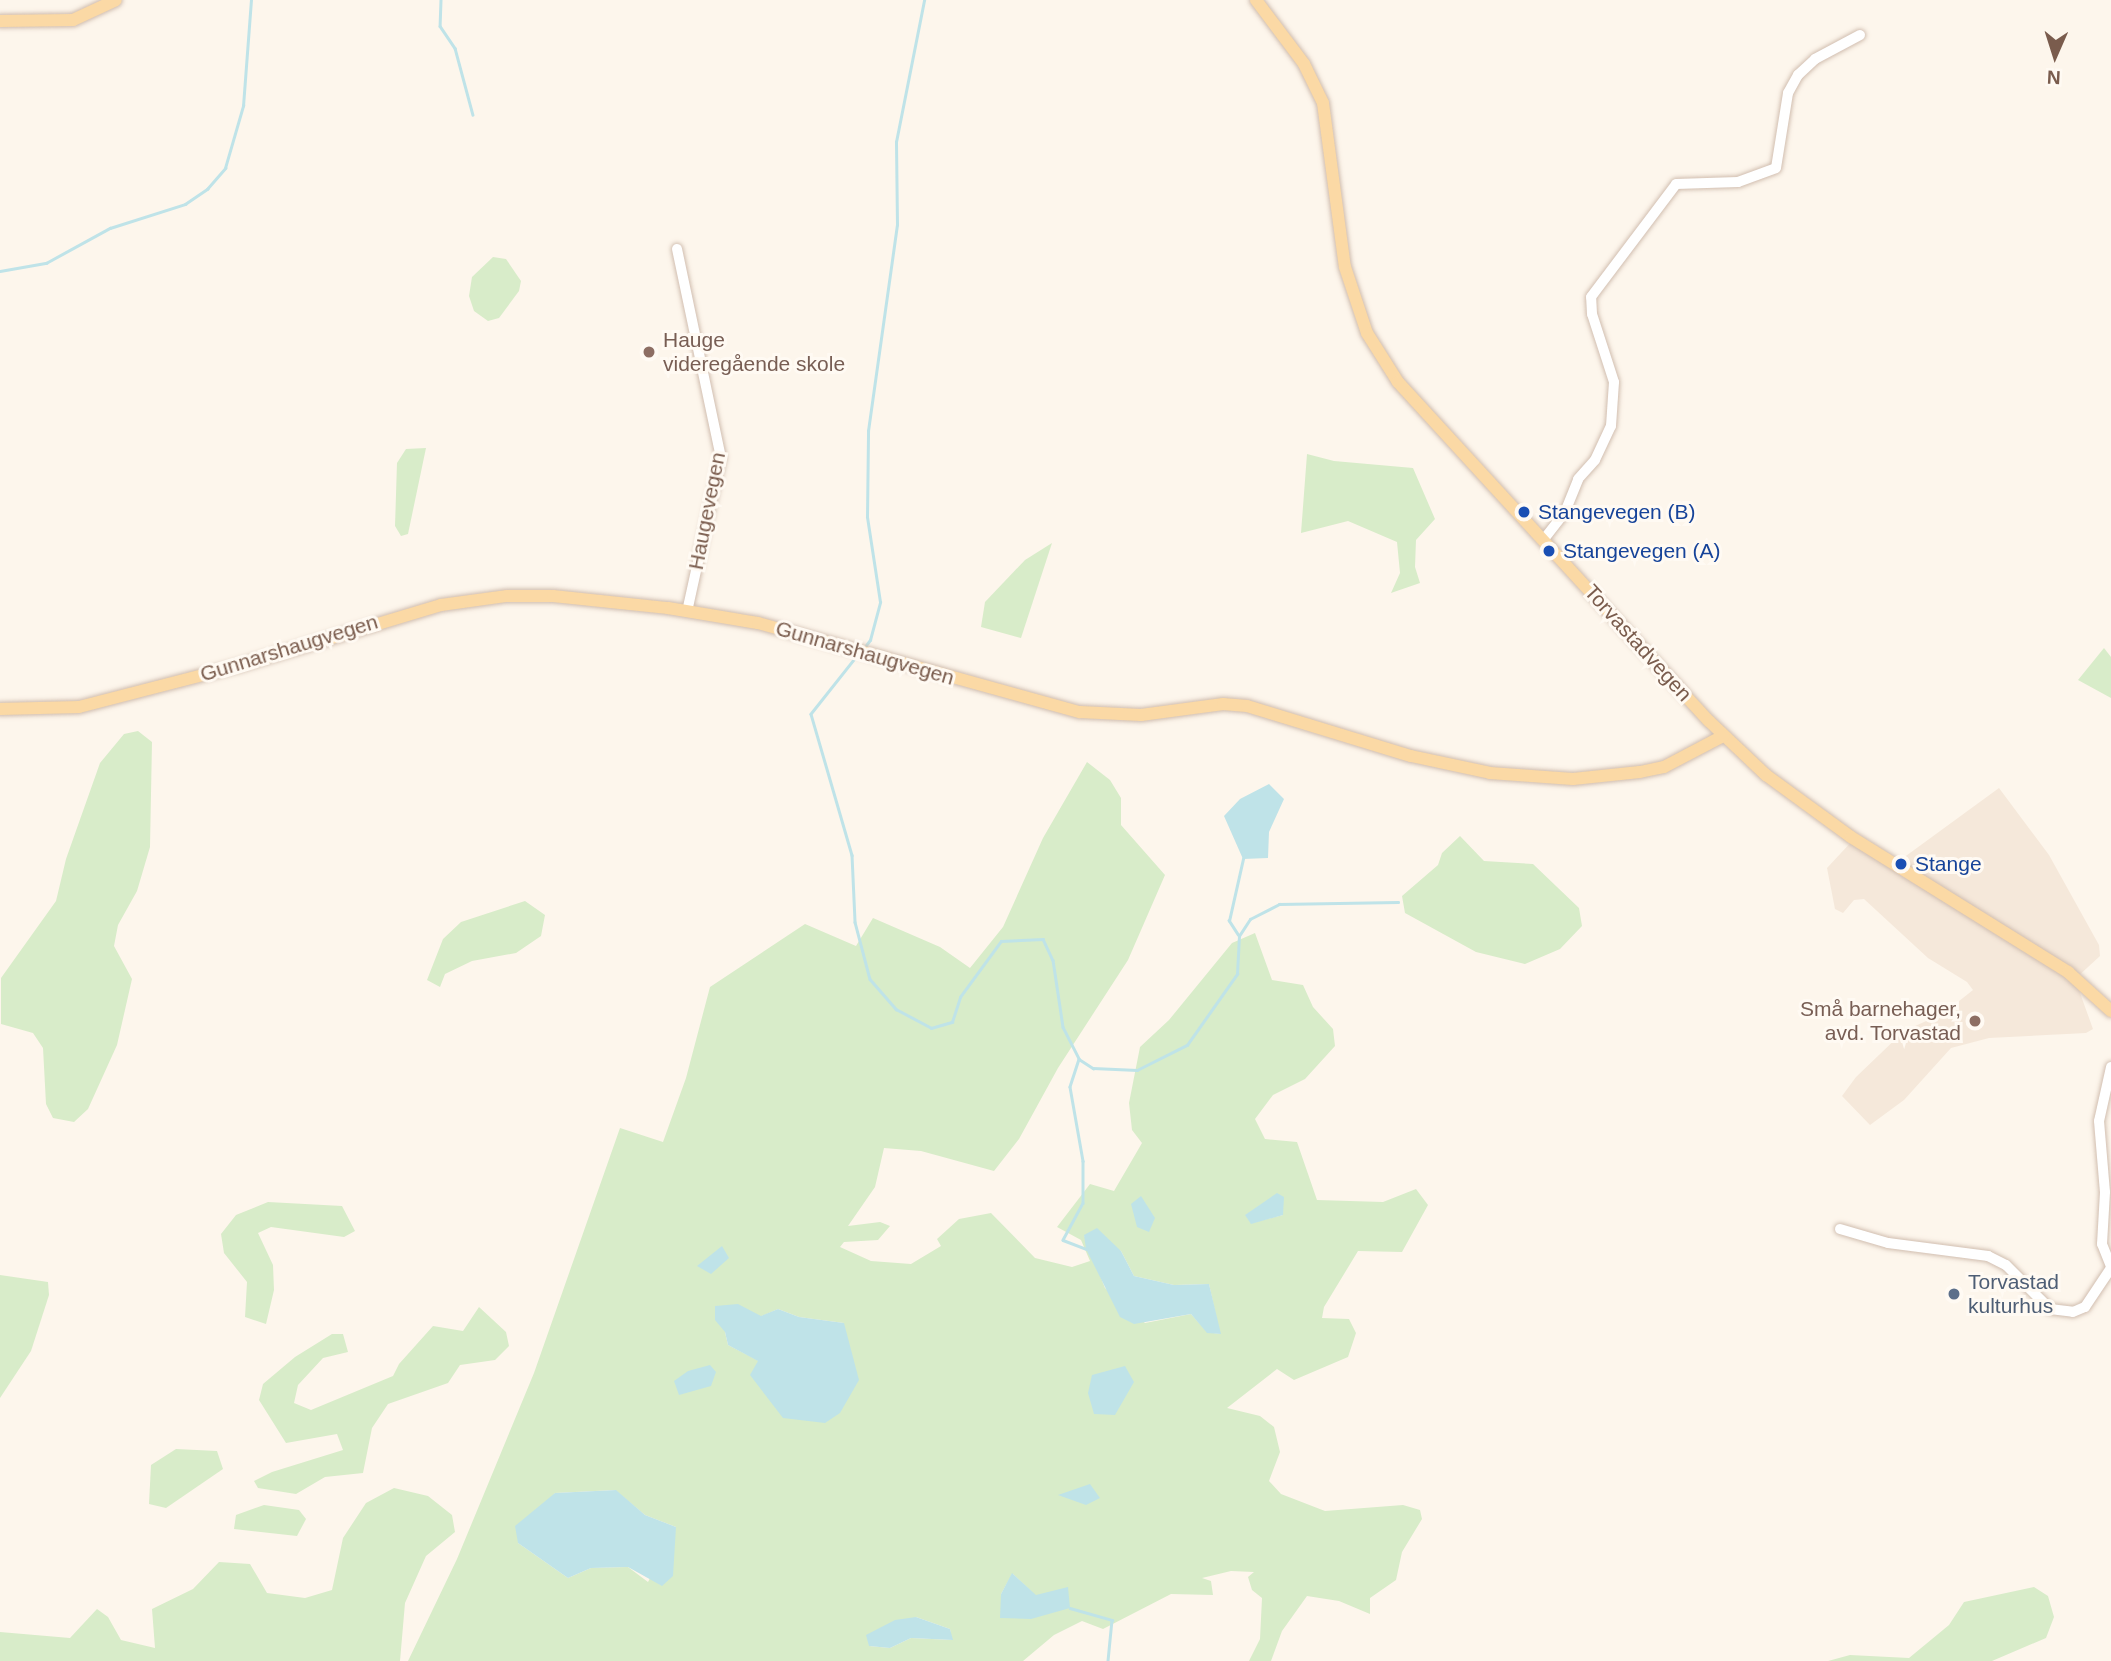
<!DOCTYPE html>
<html>
<head>
<meta charset="utf-8">
<style>
	body { margin:0 }
	#map { position:relative; width:2111px; height:1661px; overflow:hidden; background:#fdf6ec; font-family:Arial,sans-serif }
	div>[style] { position:absolute }
	.residential>* { inset:0; background:#f5e8da }
	.green>* { inset:0; background:#d8ecc9 }
	.water>* { inset:0; background:#bfe3e8 }
	.stream>* { height:2.5px; margin:-1.25px; padding:0 1.25px; transform-origin:1.25px; border-radius:1.25px; background:#bfe3e8 }
	.roads { filter:drop-shadow(0 0 2px #d1beb0) drop-shadow(0 0 2px #d1beb0) }
	.minor>* { height:10px; margin:-5px; padding:0 5px; transform-origin:5px; border-radius:5px; background:#fff }
	.major>* { height:12px; margin:-6px; padding:0 6px; transform-origin:6px; border-radius:6px; background:#fbd9a5 }
	.dots>* { width:19px; height:19px; translate:-50% -50%; box-sizing:border-box; border:4px solid #fffaf3; border-radius:50% }
	span { translate:-50% -50%; white-space:nowrap; text-align:center; line-height:1.15; -webkit-text-stroke:6px #fffaf3; paint-order:stroke }
	.education-label { font-size:21px; color:#785e54 }
	.left { translate:0 -50%; text-align:left }
	.right { translate:-100% -50%; text-align:right }
	.street-label { font-size:21px; color:#7a5c4d }
	.transit-label { font-size:21px; color:#164399 }
	.service-label { font-size:21px; color:#4e5e75 }
	.north { position:absolute; left:2020px; top:21px; width:70px; height:70px; -webkit-text-stroke:5px #fffaf3; paint-order:stroke; rotate:183deg; font-size:19px; font-weight:700; line-height:28px; text-align:center; color:#7a5c4d }
	.north::after { content:''; display:block; margin:auto; width:24px; height:32px; background:#7a5c4d; clip-path:polygon(50% 0,100% 100%,50% 72%,0 100%) }
</style>
</head>
<body>
<div id="map">
	<div class="residential">
		<div style="clip-path:polygon(1999px 788px,2049px 855px,2099px 945px,2100px 956px,2075px 979px,2093px 1029px,2086px 1033px,1989px 1038px,1951px 1048px,1904px 1100px,1870px 1125px,1842px 1096px,1856px 1077px,1904px 1031px,1944px 1013px,1973px 990px,1967px 982px,1928px 958px,1864px 899px,1854px 900px,1843px 913px,1835px 909px,1827px 868px,1854px 839px,1899px 861px)"></div>
	</div>
	<div class="green">
		<div style="clip-path:polygon(493px 257px,506px 259px,521px 281px,519px 291px,499px 318px,488px 321px,474px 311px,469px 296px,472px 277px)"></div>
		<div style="clip-path:polygon(426px 448px,408px 534px,401px 536px,395px 526px,397px 463px,406px 449px)"></div>
		<div style="clip-path:polygon(1307px 454px,1334px 461px,1413px 468px,1435px 519px,1416px 540px,1415px 567px,1420px 583px,1391px 593px,1400px 573px,1397px 542px,1348px 521px,1301px 533px)"></div>
		<div style="clip-path:polygon(1052px 543px,1021px 638px,981px 627px,985px 602px,1025px 560px)"></div>
		<div style="clip-path:polygon(2104px 648px,2111px 657px,2111px 698px,2078px 680px)"></div>
		<div style="clip-path:polygon(138px 731px,152px 742px,150px 847px,137px 891px,118px 925px,114px 946px,132px 979px,117px 1045px,88px 1109px,74px 1122px,53px 1118px,46px 1104px,43px 1048px,33px 1033px,1px 1024px,1px 978px,56px 901px,66px 859px,100px 763px,124px 734px)"></div>
		<div style="clip-path:polygon(evenodd,1087px 762px,1110px 780px,1121px 798px,1121px 825px,1165px 875px,1128px 960px,1058px 1068px,1019px 1139px,994px 1171px,921px 1151px,884px 1148px,875px 1187px,848px 1226px,880px 1222px,890px 1226px,878px 1240px,844px 1242px,840px 1247px,871px 1261px,911px 1264px,941px 1246px,937px 1239px,959px 1219px,991px 1213px,1035px 1258px,1072px 1267px,1090px 1261px,1081px 1240px,1057px 1227px,1090px 1184px,1114px 1191px,1142px 1143px,1132px 1130px,1129px 1103px,1140px 1047px,1169px 1020px,1232px 943px,1255px 933px,1272px 980px,1303px 985px,1313px 1007px,1333px 1029px,1335px 1046px,1305px 1079px,1273px 1095px,1255px 1119px,1265px 1139px,1297px 1142px,1317px 1200px,1383px 1202px,1416px 1189px,1428px 1205px,1402px 1252px,1358px 1251px,1324px 1307px,1322px 1318px,1349px 1319px,1356px 1333px,1348px 1357px,1294px 1380px,1277px 1369px,1227px 1408px,1260px 1416px,1274px 1427px,1280px 1452px,1269px 1481px,1281px 1494px,1325px 1511px,1403px 1505px,1420px 1510px,1422px 1519px,1402px 1552px,1396px 1580px,1370px 1598px,1370px 1614px,1339px 1601px,1307px 1596px,1282px 1631px,1271px 1661px,1249px 1661px,1260px 1639px,1262px 1598px,1252px 1590px,1248px 1577px,1254px 1572px,1231px 1571px,1202px 1578px,1211px 1581px,1213px 1595px,1171px 1594px,1103px 1629px,1082px 1621px,1054px 1635px,1023px 1661px,408px 1661px,457px 1559px,534px 1373px,620px 1128px,663px 1142px,686px 1078px,710px 987px,805px 924px,856px 946px,873px 918px,940px 947px,970px 968px,1003px 927px,1043px 838px,1087px 762px,1262px 1204px,1283px 1215px,1251px 1223px,1246px 1215px,1262px 1204px,1087px 762px,1084px 1235px,1121px 1251px,1134px 1276px,1174px 1285px,1209px 1284px,1220px 1334px,1207px 1332px,1191px 1314px,1145px 1323px,1105px 1288px,1084px 1235px,1087px 762px,778px 1309px,799px 1317px,844px 1323px,759px 1361px,728px 1345px,725px 1332px,778px 1309px,1087px 762px,615px 1490px,645px 1515px,676px 1527px,648px 1582px,628px 1567px,591px 1568px,568px 1578px,518px 1543px,555px 1493px,615px 1490px,1087px 762px,1012px 1574px,1013px 1574px,1036px 1596px,1001px 1594px,1012px 1574px,1087px 762px,916px 1617px,950px 1629px,952px 1640px,911px 1638px,890px 1648px,869px 1646px,916px 1617px)"></div>
		<div style="clip-path:polygon(1460px 836px,1484px 861px,1533px 864px,1579px 908px,1582px 926px,1560px 949px,1525px 964px,1476px 952px,1405px 913px,1402px 896px,1438px 865px,1442px 853px)"></div>
		<div style="clip-path:polygon(525px 901px,545px 915px,541px 936px,516px 953px,472px 961px,445px 974px,440px 987px,427px 980px,443px 939px,461px 922px)"></div>
		<div style="clip-path:polygon(268px 1202px,342px 1206px,355px 1231px,344px 1237px,271px 1227px,258px 1233px,273px 1265px,274px 1290px,266px 1324px,245px 1317px,247px 1282px,224px 1253px,221px 1234px,236px 1215px)"></div>
		<div style="clip-path:polygon(0 1275px,48px 1282px,49px 1295px,31px 1351px,0 1398px)"></div>
		<div style="clip-path:polygon(479px 1307px,506px 1332px,509px 1346px,495px 1360px,460px 1365px,448px 1383px,388px 1404px,372px 1428px,363px 1473px,325px 1477px,296px 1494px,258px 1488px,254px 1481px,272px 1472px,343px 1450px,337px 1434px,286px 1443px,259px 1400px,263px 1384px,295px 1357px,332px 1334px,343px 1334px,348px 1352px,323px 1358px,298px 1385px,294px 1403px,311px 1410px,393px 1376px,399px 1364px,433px 1326px,463px 1331px)"></div>
		<div style="clip-path:polygon(176px 1449px,217px 1451px,223px 1469px,166px 1508px,149px 1504px,151px 1465px)"></div>
		<div style="clip-path:polygon(394px 1488px,428px 1496px,452px 1515px,455px 1532px,426px 1556px,405px 1603px,400px 1661px,0 1661px,0 1632px,70px 1638px,97px 1609px,108px 1617px,121px 1640px,155px 1648px,152px 1609px,193px 1589px,219px 1562px,250px 1564px,267px 1593px,305px 1598px,332px 1590px,343px 1538px,366px 1503px)"></div>
		<div style="clip-path:polygon(264px 1505px,299px 1510px,306px 1519px,297px 1536px,234px 1529px,236px 1515px)"></div>
		<div style="clip-path:polygon(2034px 1587px,2048px 1596px,2054px 1617px,2046px 1638px,1992px 1661px,1828px 1661px,1850px 1655px,1909px 1658px,1949px 1625px,1964px 1602px)"></div>
	</div>
	<div class="water">
		<div style="clip-path:polygon(1269px 784px,1284px 799px,1269px 832px,1268px 858px,1243px 859px,1224px 816px,1240px 799px)"></div>
		<div style="clip-path:polygon(1277px 1193px,1284px 1197px,1283px 1215px,1251px 1224px,1245px 1215px)"></div>
		<div style="clip-path:polygon(1141px 1196px,1155px 1218px,1149px 1232px,1137px 1227px,1131px 1204px)"></div>
		<div style="clip-path:polygon(1097px 1228px,1121px 1251px,1134px 1276px,1174px 1285px,1209px 1284px,1221px 1334px,1207px 1333px,1191px 1314px,1134px 1324px,1120px 1317px,1086px 1249px,1084px 1235px)"></div>
		<div style="clip-path:polygon(722px 1246px,729px 1258px,711px 1274px,697px 1266px)"></div>
		<div style="clip-path:polygon(738px 1304px,761px 1316px,778px 1309px,799px 1317px,844px 1323px,859px 1380px,840px 1413px,825px 1423px,783px 1418px,750px 1375px,758px 1361px,728px 1345px,725px 1332px,715px 1320px,715px 1306px)"></div>
		<div style="clip-path:polygon(710px 1365px,716px 1372px,711px 1386px,679px 1395px,674px 1381px,688px 1371px)"></div>
		<div style="clip-path:polygon(1125px 1366px,1134px 1382px,1115px 1415px,1094px 1414px,1088px 1393px,1092px 1375px)"></div>
		<div style="clip-path:polygon(1090px 1484px,1100px 1498px,1086px 1505px,1058px 1495px)"></div>
		<div style="clip-path:polygon(616px 1490px,645px 1515px,676px 1527px,673px 1576px,662px 1586px,628px 1567px,591px 1568px,568px 1578px,518px 1543px,515px 1526px,555px 1493px)"></div>
		<div style="clip-path:polygon(1012px 1573px,1036px 1595px,1068px 1587px,1070px 1608px,1031px 1619px,1000px 1618px,1001px 1594px)"></div>
		<div style="clip-path:polygon(916px 1617px,950px 1629px,953px 1640px,911px 1638px,890px 1648px,869px 1646px,866px 1635px,895px 1620px)"></div>
	</div>
	<div class="stream">
		<div style="left:441px;top:0;width:26px;rotate:92deg"></div>
		<div style="left:440px;top:26px;width:27px;rotate:56deg"></div>
		<div style="left:455px;top:48px;width:69px;rotate:75deg"></div>
		<div style="left:0;top:271px;width:47px;rotate:-9.9deg"></div>
		<div style="left:46px;top:263px;width:73px;rotate:-28.7deg"></div>
		<div style="left:110px;top:228px;width:79px;rotate:-17.7deg"></div>
		<div style="left:185px;top:204px;width:27px;rotate:-34deg"></div>
		<div style="left:207px;top:189px;width:28px;rotate:-49deg"></div>
		<div style="left:225px;top:168px;width:65px;rotate:-73.8deg"></div>
		<div style="left:243px;top:106px;width:106px;rotate:-85.7deg"></div>
		<div style="left:864px;top:648px;width:10px;rotate:-53deg"></div>
		<div style="left:870px;top:640px;width:39px;rotate:-75deg"></div>
		<div style="left:880px;top:602px;width:86px;rotate:-98.7deg"></div>
		<div style="left:867px;top:517px;width:86px;rotate:-89.3deg"></div>
		<div style="left:868px;top:431px;width:208px;rotate:-82deg"></div>
		<div style="left:897px;top:225px;width:83px;rotate:-90.7deg"></div>
		<div style="left:896px;top:142px;width:145px;rotate:-78.8deg"></div>
		<div style="left:857px;top:656px;width:74px;rotate:128.4deg"></div>
		<div style="left:811px;top:714px;width:147px;rotate:73.8deg"></div>
		<div style="left:852px;top:855px;width:67px;rotate:87.4deg"></div>
		<div style="left:855px;top:922px;width:59px;rotate:75.3deg"></div>
		<div style="left:870px;top:979px;width:40px;rotate:49deg"></div>
		<div style="left:896px;top:1009px;width:40px;rotate:28deg"></div>
		<div style="left:931px;top:1028px;width:22px;rotate:-16deg"></div>
		<div style="left:952px;top:1022px;width:26px;rotate:-72deg"></div>
		<div style="left:960px;top:997px;width:69px;rotate:-53.8deg"></div>
		<div style="left:1001px;top:941px;width:42px;rotate:-2.7deg"></div>
		<div style="left:1043px;top:939px;width:23px;rotate:65deg"></div>
		<div style="left:1053px;top:960px;width:68px;rotate:81.5deg"></div>
		<div style="left:1063px;top:1027px;width:36px;rotate:63deg"></div>
		<div style="left:1079px;top:1059px;width:17px;rotate:33deg"></div>
		<div style="left:1093px;top:1068px;width:44px;rotate:2.6deg"></div>
		<div style="left:1137px;top:1070px;width:56px;rotate:-26.6deg"></div>
		<div style="left:1187px;top:1045px;width:87px;rotate:-54.8deg"></div>
		<div style="left:1237px;top:974px;width:38px;rotate:-87deg"></div>
		<div style="left:1239px;top:936px;width:20px;rotate:-57deg"></div>
		<div style="left:1250px;top:919px;width:33px;rotate:-27deg"></div>
		<div style="left:1279px;top:904px;width:119px;rotate:-1deg"></div>
		<div style="left:1238px;top:935px;width:17px;rotate:-123deg"></div>
		<div style="left:1229px;top:921px;width:64px;rotate:-77.3deg"></div>
		<div style="left:1079px;top:1059px;width:29px;rotate:108deg"></div>
		<div style="left:1070px;top:1087px;width:75px;rotate:80deg"></div>
		<div style="left:1083px;top:1161px;width:42px;rotate:90deg"></div>
		<div style="left:1083px;top:1203px;width:42px;rotate:118.4deg"></div>
		<div style="left:1063px;top:1240px;width:25px;rotate:21deg"></div>
		<div style="left:1070px;top:1608px;width:44px;rotate:15.9deg"></div>
		<div style="left:1112px;top:1620px;width:41px;rotate:95.6deg"></div>
	</div>
	<div class="roads">
		<div class="minor">
			<div style="left:677px;top:249px;width:213px;rotate:78.1deg"></div>
			<div style="left:721px;top:457px;width:158px;rotate:102.4deg"></div>
			<div style="left:1544px;top:539px;width:34px;rotate:-52deg"></div>
			<div style="left:1565px;top:512px;width:35px;rotate:-68deg"></div>
			<div style="left:1578px;top:479px;width:25px;rotate:-48deg"></div>
			<div style="left:1595px;top:460px;width:38px;rotate:-65deg"></div>
			<div style="left:1611px;top:426px;width:44px;rotate:-86.1deg"></div>
			<div style="left:1614px;top:382px;width:71px;rotate:-107.9deg"></div>
			<div style="left:1592px;top:314px;width:17px;rotate:-93deg"></div>
			<div style="left:1591px;top:297px;width:141px;rotate:-53deg"></div>
			<div style="left:1676px;top:184px;width:62px;rotate:-1.8deg"></div>
			<div style="left:1738px;top:182px;width:40px;rotate:-20.2deg"></div>
			<div style="left:1776px;top:168px;width:76px;rotate:-80.9deg"></div>
			<div style="left:1788px;top:93px;width:21px;rotate:-61deg"></div>
			<div style="left:1798px;top:75px;width:23px;rotate:-43deg"></div>
			<div style="left:1815px;top:59px;width:51px;rotate:-28.1deg"></div>
			<div style="left:2111px;top:1067px;width:55px;rotate:102.5deg"></div>
			<div style="left:2099px;top:1121px;width:71px;rotate:85.2deg"></div>
			<div style="left:2105px;top:1192px;width:52px;rotate:93.3deg"></div>
			<div style="left:2102px;top:1244px;width:24px;rotate:68deg"></div>
			<div style="left:1840px;top:1229px;width:50px;rotate:16.3deg"></div>
			<div style="left:1888px;top:1243px;width:101px;rotate:7.4deg"></div>
			<div style="left:1988px;top:1256px;width:20px;rotate:27deg"></div>
			<div style="left:2006px;top:1265px;width:62px;rotate:45deg"></div>
			<div style="left:2050px;top:1309px;width:23px;rotate:7deg"></div>
			<div style="left:2073px;top:1312px;width:13px;rotate:-23deg"></div>
			<div style="left:2085px;top:1307px;width:47px;rotate:-56.3deg"></div>
		</div>
		<div class="major">
			<div style="left:1256px;top:0;width:80px;rotate:53.1deg"></div>
			<div style="left:1304px;top:64px;width:43px;rotate:64deg"></div>
			<div style="left:1323px;top:103px;width:165px;rotate:82.4deg"></div>
			<div style="left:1345px;top:267px;width:70px;rotate:71.6deg"></div>
			<div style="left:1367px;top:333px;width:58px;rotate:57.7deg"></div>
			<div style="left:1398px;top:382px;width:460px;rotate:47.5deg"></div>
			<div style="left:1709px;top:721px;width:79px;rotate:43.5deg"></div>
			<div style="left:1766px;top:775px;width:105px;rotate:36.1deg"></div>
			<div style="left:1851px;top:837px;width:256px;rotate:31.9deg"></div>
			<div style="left:2068px;top:972px;width:58px;rotate:42.2deg"></div>
			<div style="left:0;top:21px;width:73px;rotate:-0.8deg"></div>
			<div style="left:73px;top:20px;width:47px;rotate:-24.9deg"></div>
			<div style="left:0;top:709px;width:79px;rotate:-1.5deg"></div>
			<div style="left:79px;top:707px;width:164px;rotate:-14.5deg"></div>
			<div style="left:238px;top:666px;width:212px;rotate:-16.7deg"></div>
			<div style="left:441px;top:605px;width:67px;rotate:-7.8deg"></div>
			<div style="left:507px;top:596px;width:46px"></div>
			<div style="left:553px;top:596px;width:116px;rotate:6deg"></div>
			<div style="left:668px;top:608px;width:91px;rotate:9.5deg"></div>
			<div style="left:758px;top:623px;width:334px;rotate:15.5deg"></div>
			<div style="left:1080px;top:712px;width:61px;rotate:2.8deg"></div>
			<div style="left:1141px;top:715px;width:83px;rotate:-7.6deg"></div>
			<div style="left:1223px;top:704px;width:24px;rotate:5deg"></div>
			<div style="left:1247px;top:706px;width:171px;rotate:17deg"></div>
			<div style="left:1411px;top:756px;width:81px;rotate:12.1deg"></div>
			<div style="left:1490px;top:773px;width:83px;rotate:4.1deg"></div>
			<div style="left:1573px;top:779px;width:67px;rotate:-6deg"></div>
			<div style="left:1640px;top:772px;width:25px;rotate:-12deg"></div>
			<div style="left:1664px;top:767px;width:67px;rotate:-27.7deg"></div>
		</div>
	</div>
	<div class="dots">
		<div style="left:649px;top:352px;background:#8d6e63"></div>
		<div style="left:1524px;top:512px;background:#1a4fb4"></div>
		<div style="left:1549px;top:551px;background:#1a4fb4"></div>
		<div style="left:1901px;top:864px;background:#1a4fb4"></div>
		<div style="left:1975px;top:1021px;background:#8d6e63"></div>
		<div style="left:1954px;top:1294px;background:#5c6f8a"></div>
	</div>
	<div class="education-label">
		<span class="left" style="left:663px;top:352px">Hauge<br>videregående skole</span>
		<span class="right" style="left:1961px;top:1021px">Små barnehager,<br>avd. Torvastad</span>
	</div>
	<div class="street-label">
		<span style="left:707px;top:511px;rotate:-79deg">Haugevegen</span>
		<span style="left:1638px;top:643px;rotate:48deg">Torvastadvegen</span>
		<span style="left:289px;top:648px;rotate:-17deg">Gunnarshaugvegen</span>
		<span style="left:865px;top:653px;rotate:16deg">Gunnarshaugvegen</span>
	</div>
	<div class="transit-label">
		<span class="left" style="left:1538px;top:512px">Stangevegen (B)</span>
		<span class="left" style="left:1563px;top:551px">Stangevegen (A)</span>
		<span class="left" style="left:1915px;top:864px">Stange</span>
	</div>
	<div class="service-label">
		<span class="left" style="left:1968px;top:1294px">Torvastad<br>kulturhus</span>
	</div>
	<div class="north">N</div>
</div>
</body>
</html>
